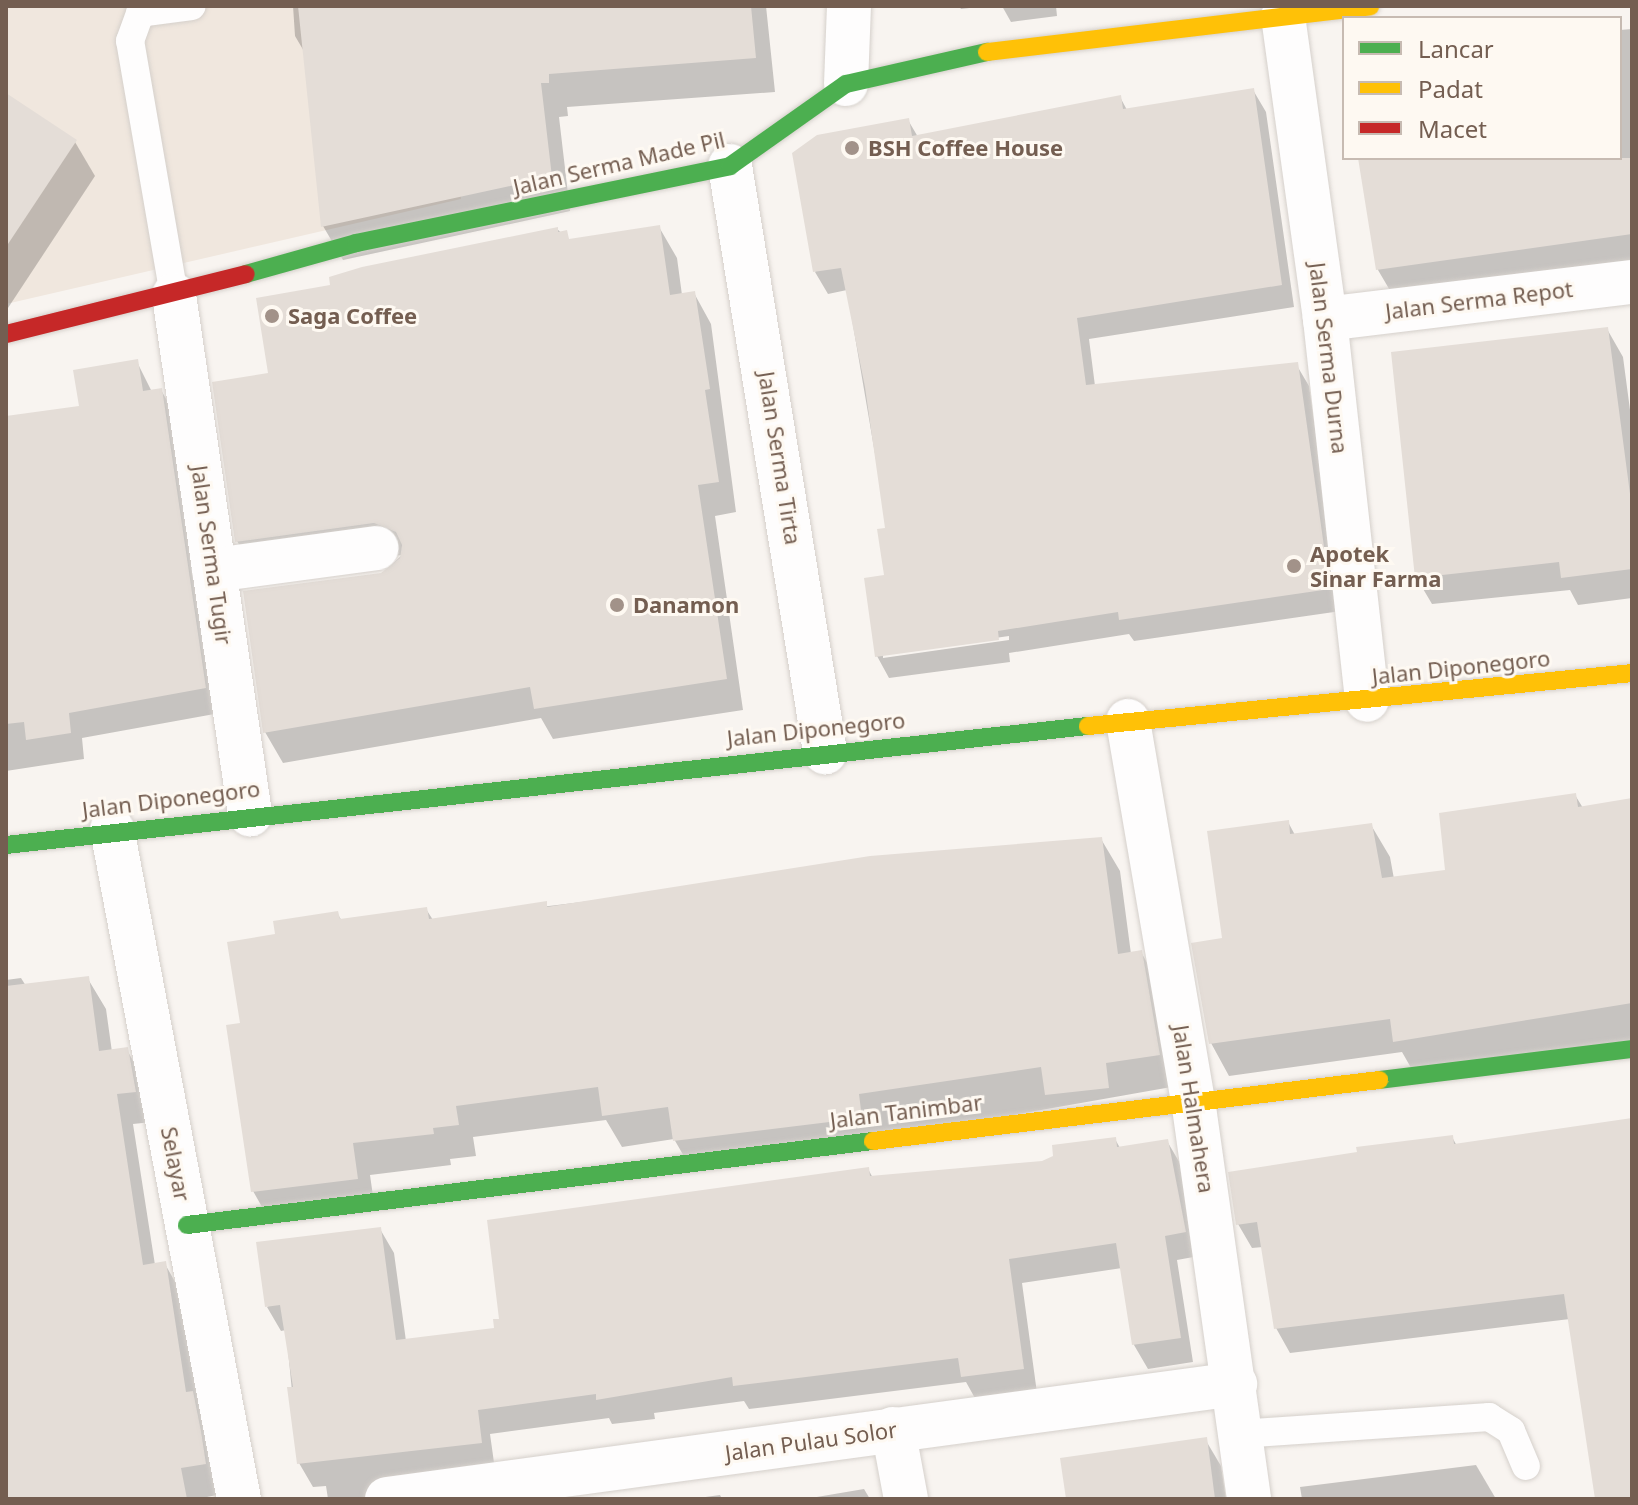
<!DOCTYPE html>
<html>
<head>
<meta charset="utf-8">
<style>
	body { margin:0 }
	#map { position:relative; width:1638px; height:1505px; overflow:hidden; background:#f8f4f0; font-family:"Noto Sans",sans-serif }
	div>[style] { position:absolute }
	.residential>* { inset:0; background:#f0e7de }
	.shadow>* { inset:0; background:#0003 }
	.building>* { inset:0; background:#e4ddd7 }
	.roads { filter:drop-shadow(0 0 2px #d5d0cb) drop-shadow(0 0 2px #d5d0cb) }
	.lane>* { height:28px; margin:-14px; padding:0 14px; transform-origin:14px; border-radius:14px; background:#fefdfd }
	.street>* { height:44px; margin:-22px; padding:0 22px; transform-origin:22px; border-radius:22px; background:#fefdfd }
	.fast>* { height:18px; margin:-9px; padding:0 9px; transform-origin:9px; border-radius:9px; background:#4caf50 }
	.slow>* { height:18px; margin:-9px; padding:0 9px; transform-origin:9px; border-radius:9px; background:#ffc107 }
	.jam>* { height:18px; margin:-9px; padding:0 9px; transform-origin:9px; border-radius:9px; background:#c62828 }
	.dots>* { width:22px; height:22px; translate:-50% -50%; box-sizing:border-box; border:4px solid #fef9f2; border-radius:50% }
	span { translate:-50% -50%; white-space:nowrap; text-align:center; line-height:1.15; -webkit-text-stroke:6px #fef9f2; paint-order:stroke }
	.poi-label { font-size:22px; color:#745e51; font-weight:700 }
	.left { translate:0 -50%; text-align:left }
	.street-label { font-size:22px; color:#745e51 }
	.frame { position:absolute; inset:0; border:8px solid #745e51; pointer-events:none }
	.legend { position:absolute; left:1342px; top:16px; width:280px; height:144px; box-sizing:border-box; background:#fef9f2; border:2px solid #c7bbb2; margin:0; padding:10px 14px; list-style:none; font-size:24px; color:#745e51 }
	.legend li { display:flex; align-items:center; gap:16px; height:40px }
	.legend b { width:40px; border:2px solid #c7bbb2 }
</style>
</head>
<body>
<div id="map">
	<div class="residential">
		<div style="clip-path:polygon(6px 6px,449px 6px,461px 199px,6px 304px)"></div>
	</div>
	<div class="shadow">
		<div style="clip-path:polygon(293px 6px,766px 6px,775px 92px,567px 107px,568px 116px,559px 117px,570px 211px,343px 260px,323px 226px,305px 53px,295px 36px)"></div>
		<div style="clip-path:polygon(959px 6px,986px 6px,961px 9px)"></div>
		<div style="clip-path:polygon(1002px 6px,1056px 6px,1057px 16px,1011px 22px)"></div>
		<div style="clip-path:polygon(1632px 29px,1632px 272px,1395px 299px,1378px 270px,1360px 158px,1620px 158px,1620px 30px)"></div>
		<div style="clip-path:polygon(evenodd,1253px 90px,1266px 112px,1294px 307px,1089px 339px,1095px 386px,1296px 364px,1309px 386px,1341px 611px,1134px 641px,1129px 634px,1009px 653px,1010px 662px,889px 678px,877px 656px,888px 530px,847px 290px,828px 294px,815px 272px,908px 120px,918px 137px,1120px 97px,1127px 110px,1253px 90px,1009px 636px,1009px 640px,883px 658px,883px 654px,1009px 636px)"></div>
		<div style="clip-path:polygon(6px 95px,75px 142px,95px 176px,6px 311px)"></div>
		<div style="clip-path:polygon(659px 227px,677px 258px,682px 295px,694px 293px,711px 324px,736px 512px,715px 516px,743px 710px,553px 739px,541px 718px,283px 763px,265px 732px,382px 574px,402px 555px,255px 572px,237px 541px,270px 374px,333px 287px,557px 229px,571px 241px)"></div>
		<div style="clip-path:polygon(1607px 329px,1623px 357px,1632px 425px,1632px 598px,1578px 605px,1570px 590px,1432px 604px,1416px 577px)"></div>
		<div style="clip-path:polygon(137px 362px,152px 392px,161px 390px,176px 416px,220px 713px,82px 738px,84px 759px,6px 771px,6px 419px,81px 408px)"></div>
		<div style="clip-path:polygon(1575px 795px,1583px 808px,1632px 800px,1632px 1040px,1414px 1073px,1402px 1052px,1229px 1076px,1211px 1043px,1225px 940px,1288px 822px,1295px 835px,1371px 825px,1390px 857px,1394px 879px,1447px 871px)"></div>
		<div style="clip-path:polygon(1101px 839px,1120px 871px,1131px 954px,1141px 952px,1159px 984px,1177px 1086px,693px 1172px,674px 1139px,622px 1147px,606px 1120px,473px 1137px,476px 1156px,450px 1159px,451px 1165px,370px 1175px,375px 1210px,271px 1223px,253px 1191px,242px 1025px,278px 936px,337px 913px,342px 921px,426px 909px,433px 920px)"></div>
		<div style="clip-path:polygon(21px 978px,26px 986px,88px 979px,106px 1009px,112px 1052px,127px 1050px,144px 1080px,152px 1122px,133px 1124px,155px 1265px,165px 1264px,182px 1294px,222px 1494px,197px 1499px,6px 1499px,6px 980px)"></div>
		<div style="clip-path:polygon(1632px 1120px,1632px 1499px,1597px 1499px,1570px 1319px,1290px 1353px,1276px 1328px,1263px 1247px,1252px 1248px,1238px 1224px,1452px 1137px,1457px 1146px)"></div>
		<div style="clip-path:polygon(1115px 1139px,1120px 1148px,1167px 1141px,1181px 1165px,1199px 1256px,1177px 1260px,1193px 1362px,1148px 1369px,1134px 1345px,1122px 1268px,1022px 1283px,1037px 1393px,976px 1400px,966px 1382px,749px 1409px,744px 1401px,654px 1413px,655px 1419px,612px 1424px,609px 1418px,490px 1434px,497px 1484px,396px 1499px,328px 1499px,326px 1486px,313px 1487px,299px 1463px,286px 1330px,281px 1331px,267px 1307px,380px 1229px,394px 1253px,406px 1341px,497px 1329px,868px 1169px,873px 1178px,1043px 1163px)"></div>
		<div style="clip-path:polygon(1205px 1439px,1221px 1466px,1226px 1499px,1069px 1499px)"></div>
		<div style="clip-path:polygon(1476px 1465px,1496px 1499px,1302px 1499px,1300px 1487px)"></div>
		<div style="clip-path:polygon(864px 1489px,870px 1499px,805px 1499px)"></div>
		<div style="clip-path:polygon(720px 1495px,722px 1499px,691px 1499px)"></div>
	</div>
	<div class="building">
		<div style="clip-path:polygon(298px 6px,751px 6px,756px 58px,549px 74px,549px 83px,541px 83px,552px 177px,321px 227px)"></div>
		<div style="clip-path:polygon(1254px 88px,1282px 285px,1077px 318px,1086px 385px,1298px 362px,1330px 589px,1119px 620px,1118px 612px,998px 631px,999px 640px,875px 657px,864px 578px,884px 575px,877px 529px,885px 528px,865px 387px,841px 268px,813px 272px,792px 153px,817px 135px,909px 118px,912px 136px,1121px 95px,1123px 109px)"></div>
		<div style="clip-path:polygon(6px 93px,77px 140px,6px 247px)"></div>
		<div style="clip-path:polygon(1358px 158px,1632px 158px,1632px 234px,1376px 270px)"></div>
		<div style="clip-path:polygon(660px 225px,670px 295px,695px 291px,710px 389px,705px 390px,719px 482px,698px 485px,727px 679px,534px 709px,530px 687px,263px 733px,243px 591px,381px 573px,400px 558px,402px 545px,396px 532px,374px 523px,235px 542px,212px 382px,268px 373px,256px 298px,330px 285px,329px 277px,362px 267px,558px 227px,558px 232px,567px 230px,569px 239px)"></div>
		<div style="clip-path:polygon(1608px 327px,1632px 509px,1632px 569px,1561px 578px,1559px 562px,1415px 578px,1391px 352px)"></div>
		<div style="clip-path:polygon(138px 359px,143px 391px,162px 388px,206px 688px,69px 713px,71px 733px,26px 740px,24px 722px,6px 724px,6px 416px,79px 406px,73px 370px)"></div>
		<div style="clip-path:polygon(1576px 793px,1578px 807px,1632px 798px,1632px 1003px,1393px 1042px,1390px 1019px,1209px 1044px,1191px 943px,1222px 938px,1207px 831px,1289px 820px,1290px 834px,1372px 823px,1382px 878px,1445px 870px,1439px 813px)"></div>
		<div style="clip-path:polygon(1102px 837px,1118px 954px,1142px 950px,1160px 1055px,1106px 1063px,1109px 1088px,1045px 1095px,1041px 1067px,859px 1094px,862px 1118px,673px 1141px,668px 1107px,602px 1116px,598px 1087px,456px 1106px,459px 1125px,433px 1128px,434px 1134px,353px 1143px,358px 1179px,251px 1192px,226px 1025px,240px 1023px,227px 942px,275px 934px,273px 921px,338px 911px,340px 919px,427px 907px,429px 919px,547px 901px,547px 907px,870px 856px)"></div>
		<div style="clip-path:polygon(89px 976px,99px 1051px,128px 1047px,136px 1092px,117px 1094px,143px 1265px,166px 1261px,186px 1392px,193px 1391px,201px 1431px,206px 1464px,181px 1468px,187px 1499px,6px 1499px,6px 986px)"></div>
		<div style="clip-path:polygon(1632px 1118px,1632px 1499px,1595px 1499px,1564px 1294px,1274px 1329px,1257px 1222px,1236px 1225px,1228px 1172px,1357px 1152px,1356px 1147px,1453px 1135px,1454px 1144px)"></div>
		<div style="clip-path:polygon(1116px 1137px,1117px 1147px,1168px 1139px,1186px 1232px,1165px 1236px,1181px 1338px,1132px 1345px,1116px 1243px,1009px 1259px,1024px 1369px,961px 1377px,958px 1358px,733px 1386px,732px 1377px,596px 1400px,596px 1394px,478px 1410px,482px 1443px,297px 1464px,287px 1387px,293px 1387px,280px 1305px,265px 1307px,256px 1242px,381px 1227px,396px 1340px,494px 1328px,493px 1319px,499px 1319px,487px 1220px,869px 1167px,870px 1176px,1042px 1161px,1053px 1156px,1052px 1145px)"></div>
		<div style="clip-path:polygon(1207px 1437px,1215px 1499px,1066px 1499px,1060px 1458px)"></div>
	</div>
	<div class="roads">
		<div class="lane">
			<div style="left:174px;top:295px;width:258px;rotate:-99.8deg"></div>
			<div style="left:130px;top:41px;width:30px;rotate:-70deg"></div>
			<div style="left:140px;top:13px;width:52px;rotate:-7.7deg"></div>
			<div style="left:1239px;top:1434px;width:251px;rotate:-3.9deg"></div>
			<div style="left:1489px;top:1417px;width:26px;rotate:32deg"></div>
			<div style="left:1511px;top:1431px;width:38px;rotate:67deg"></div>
		</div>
		<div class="street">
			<div style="left:1283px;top:16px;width:306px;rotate:82.1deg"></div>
			<div style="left:1325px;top:319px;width:383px;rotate:83.7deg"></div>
			<div style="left:846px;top:84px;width:78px;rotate:-87.8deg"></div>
			<div style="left:730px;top:166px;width:594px;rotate:80.79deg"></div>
			<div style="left:174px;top:295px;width:525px;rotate:81.67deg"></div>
			<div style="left:1325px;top:319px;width:309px;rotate:-6.9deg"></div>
			<div style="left:214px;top:570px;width:164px;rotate:-7.7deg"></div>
			<div style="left:1128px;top:721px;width:385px;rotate:80.3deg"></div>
			<div style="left:1193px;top:1100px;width:403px;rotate:82deg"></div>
			<div style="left:112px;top:829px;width:682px;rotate:79.27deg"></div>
			<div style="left:893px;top:1429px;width:71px;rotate:79.5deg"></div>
			<div style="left:387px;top:1499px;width:856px;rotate:-7.72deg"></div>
		</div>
		<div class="fast">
			<div style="left:246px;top:274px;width:114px;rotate:-15.7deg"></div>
			<div style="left:356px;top:243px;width:382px;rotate:-11.6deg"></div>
			<div style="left:730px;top:166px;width:142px;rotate:-35.3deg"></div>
			<div style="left:846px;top:84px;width:145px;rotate:-12.8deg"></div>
			<div style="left:6px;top:845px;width:1089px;rotate:-6.28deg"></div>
			<div style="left:1379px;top:1080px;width:255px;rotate:-7deg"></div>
			<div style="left:187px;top:1225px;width:691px;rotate:-6.98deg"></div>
		</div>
		<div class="slow">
			<div style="left:987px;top:52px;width:386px;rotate:-6.8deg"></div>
			<div style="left:1088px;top:726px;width:547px;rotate:-5.56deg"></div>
			<div style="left:873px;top:1141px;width:510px;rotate:-6.87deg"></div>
		</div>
		<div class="jam">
			<div style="left:6px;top:334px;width:247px;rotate:-14deg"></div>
		</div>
	</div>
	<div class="dots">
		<div style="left:852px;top:148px;background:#a29289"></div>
		<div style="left:272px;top:316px;background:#a29289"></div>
		<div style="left:1294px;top:566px;background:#a29289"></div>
		<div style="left:617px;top:605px;background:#a29289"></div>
	</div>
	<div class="poi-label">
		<span class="left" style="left:868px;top:148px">BSH Coffee House</span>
		<span class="left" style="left:288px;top:316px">Saga Coffee</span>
		<span class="left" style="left:1310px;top:566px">Apotek<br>Sinar Farma</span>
		<span class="left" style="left:633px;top:605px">Danamon</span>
	</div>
	<div class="street-label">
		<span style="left:619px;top:163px;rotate:-13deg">Jalan Serma Made Pil</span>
		<span style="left:1479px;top:300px;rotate:-7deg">Jalan Serma Repot</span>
		<span style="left:1329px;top:358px;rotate:83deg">Jalan Serma Durna</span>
		<span style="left:780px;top:458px;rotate:81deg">Jalan Serma Tirta</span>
		<span style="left:212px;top:555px;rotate:82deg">Jalan Serma Tugir</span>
		<span style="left:1461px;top:667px;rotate:-6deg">Jalan Diponegoro</span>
		<span style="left:816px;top:729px;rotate:-6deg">Jalan Diponegoro</span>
		<span style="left:171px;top:799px;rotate:-7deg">Jalan Diponegoro</span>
		<span style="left:1194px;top:1109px;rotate:81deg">Jalan Halmahera</span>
		<span style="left:906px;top:1111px;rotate:-7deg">Jalan Tanimbar</span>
		<span style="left:176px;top:1164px;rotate:79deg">Selayar</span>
		<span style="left:811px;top:1441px;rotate:-8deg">Jalan Pulau Solor</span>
	</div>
	<div class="frame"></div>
	<ul class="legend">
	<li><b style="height:10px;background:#4caf50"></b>Lancar</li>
	<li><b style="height:10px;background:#ffc107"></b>Padat</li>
	<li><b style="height:10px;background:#c62828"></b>Macet</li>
	</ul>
</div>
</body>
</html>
